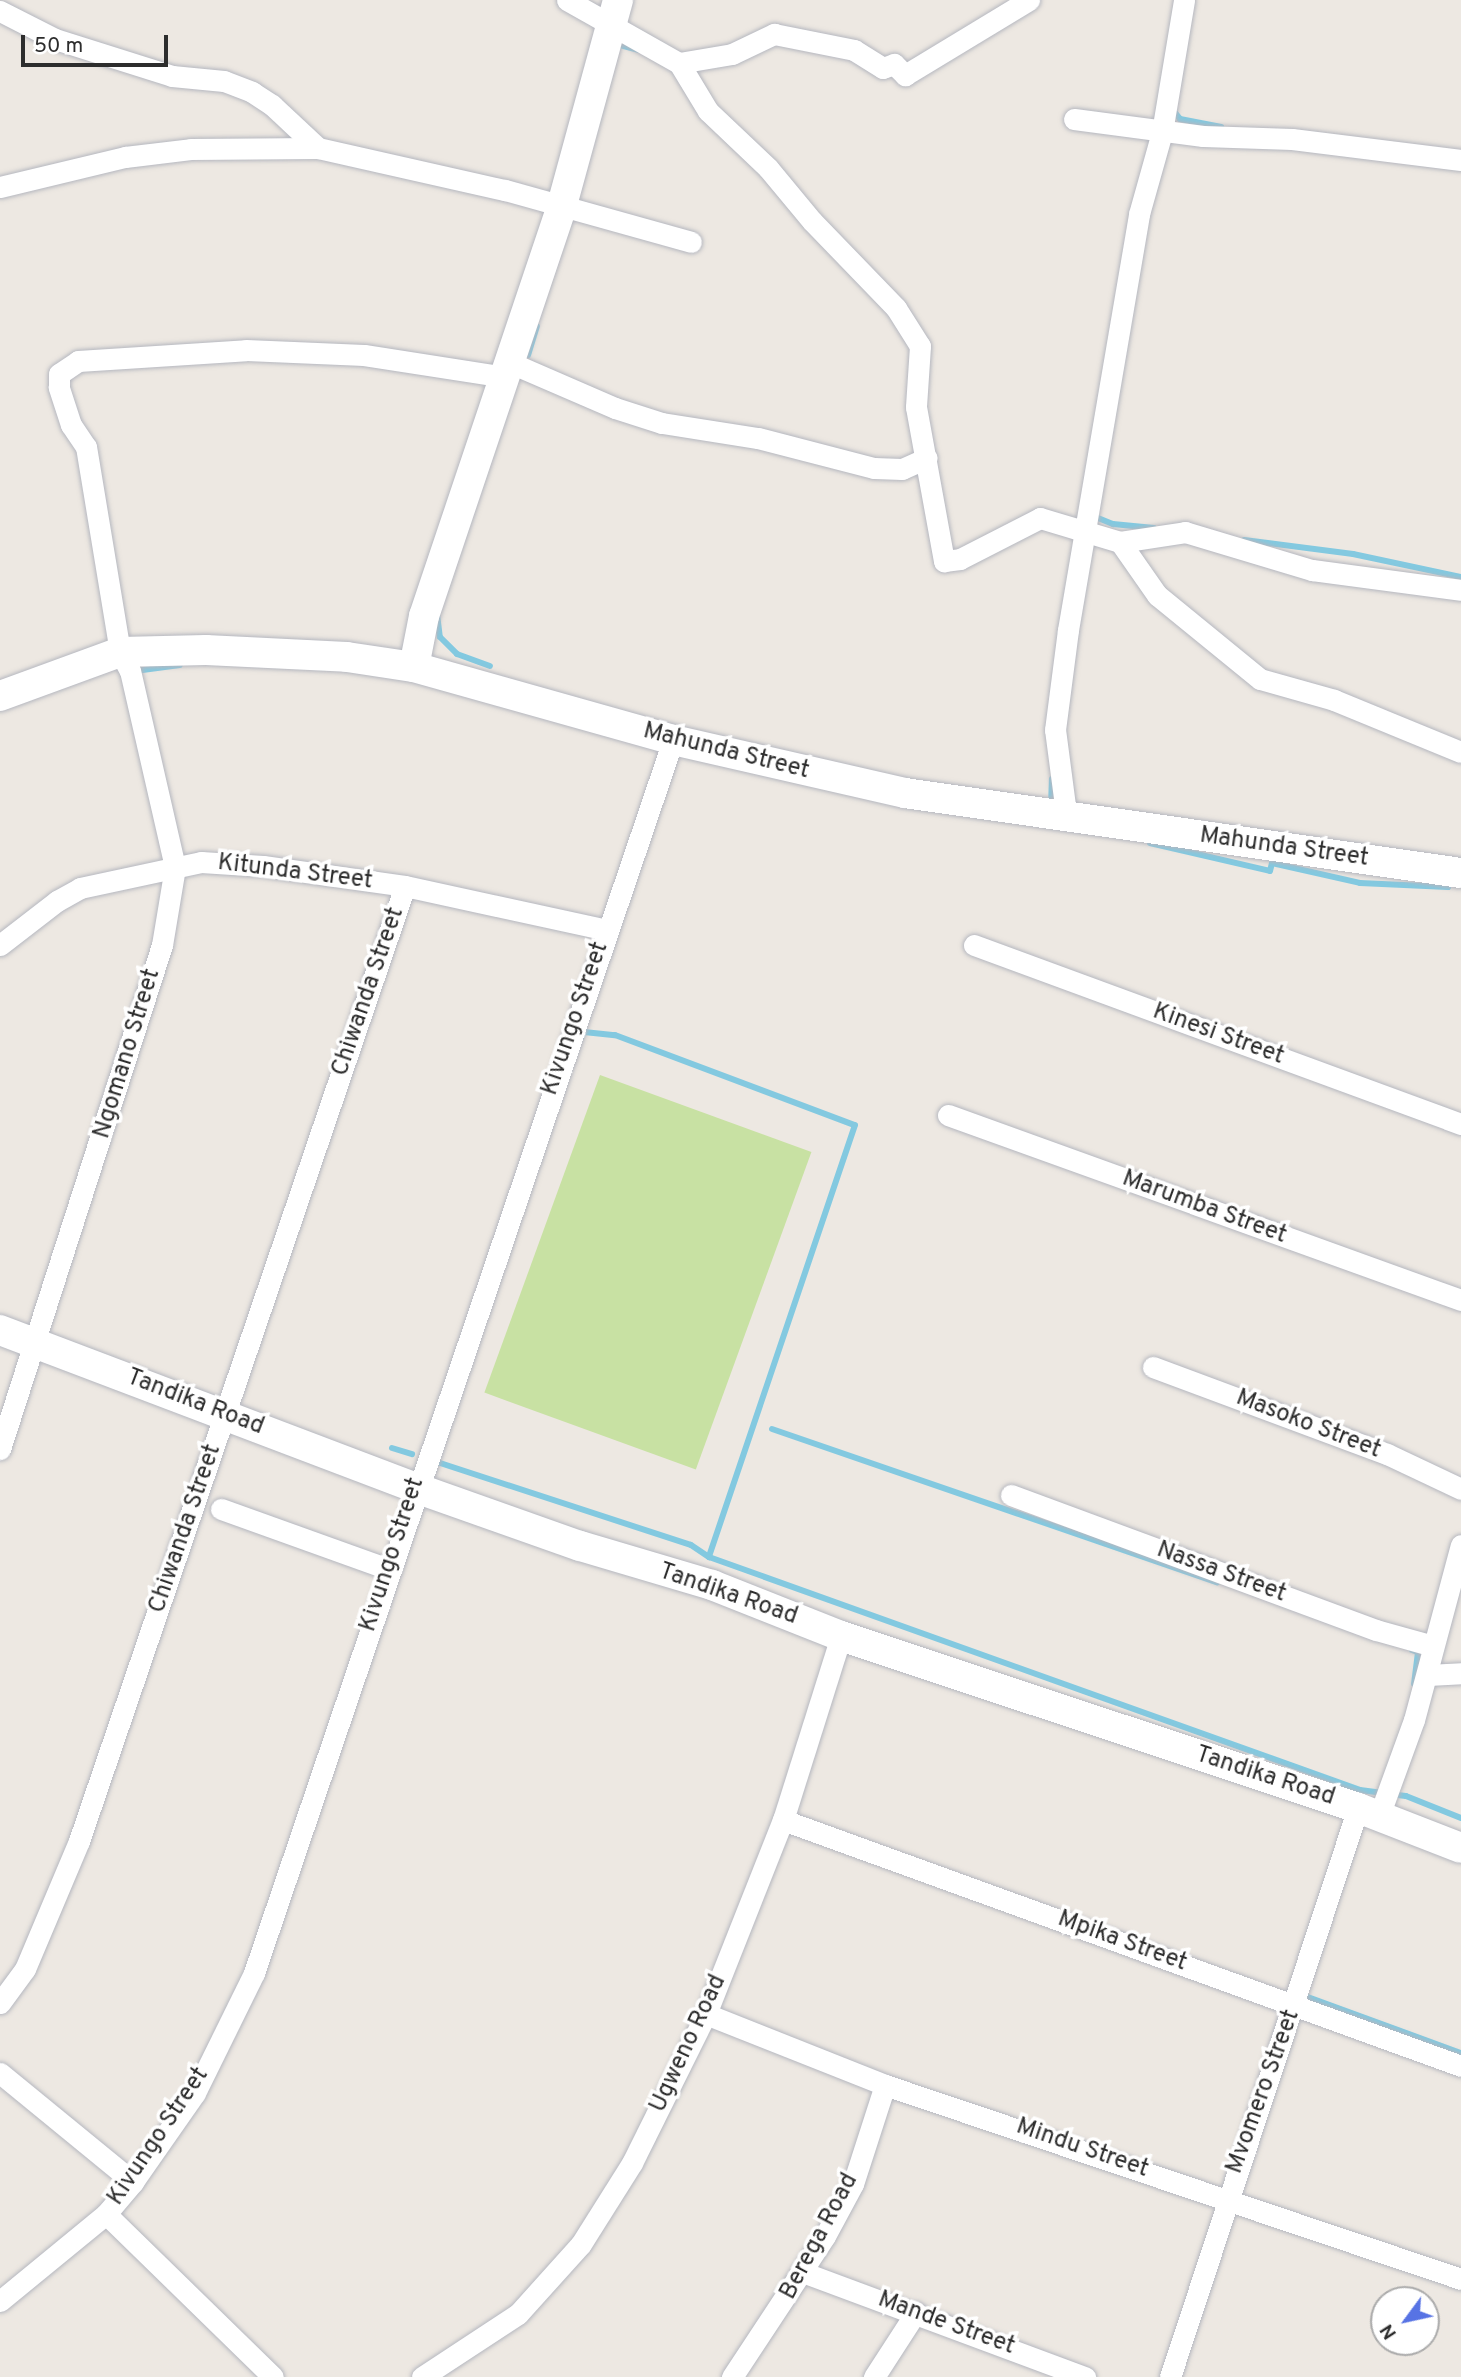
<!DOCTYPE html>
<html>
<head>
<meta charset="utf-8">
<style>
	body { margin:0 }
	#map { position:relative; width:1461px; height:2377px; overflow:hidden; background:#ede8e2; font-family:Overpass,sans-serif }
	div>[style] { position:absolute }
	.pitch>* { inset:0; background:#c8e1a3; transform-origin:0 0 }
	.stream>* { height:6px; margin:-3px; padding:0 3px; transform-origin:3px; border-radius:3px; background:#83c9e0 }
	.roads { filter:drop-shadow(0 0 2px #b5b7bf) drop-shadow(0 0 2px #b5b7bf) }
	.street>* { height:21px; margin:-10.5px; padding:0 10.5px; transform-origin:10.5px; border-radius:10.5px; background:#fff }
	.secondary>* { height:30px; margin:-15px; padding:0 15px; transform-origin:15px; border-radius:15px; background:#fff }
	span { translate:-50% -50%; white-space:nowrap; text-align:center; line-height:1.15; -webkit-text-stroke:7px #fff; paint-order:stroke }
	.street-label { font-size:24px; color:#2d2d2d }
	.north { position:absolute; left:1370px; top:2286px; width:70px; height:70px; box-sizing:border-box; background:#fff; border:2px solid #ababab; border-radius:50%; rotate:237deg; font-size:19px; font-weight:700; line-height:28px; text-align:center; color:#2d2d2d }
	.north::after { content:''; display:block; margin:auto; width:24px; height:32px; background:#5773e4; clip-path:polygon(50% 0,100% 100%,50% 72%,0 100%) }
	.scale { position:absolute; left:21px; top:35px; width:147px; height:32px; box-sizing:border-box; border:4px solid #2d2d2d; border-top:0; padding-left:9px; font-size:21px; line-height:24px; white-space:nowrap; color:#2d2d2d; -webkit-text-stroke:5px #fff; paint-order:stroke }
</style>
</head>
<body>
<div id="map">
	<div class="pitch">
		<div style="left:600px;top:1075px;width:225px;height:338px;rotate:20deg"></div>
	</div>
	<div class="stream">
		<div style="left:616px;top:44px;width:24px;rotate:15deg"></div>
		<div style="left:1172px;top:109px;width:13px;rotate:51deg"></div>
		<div style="left:1180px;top:119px;width:42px;rotate:11deg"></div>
		<div style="left:528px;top:355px;width:30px;rotate:-73deg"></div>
		<div style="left:1093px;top:516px;width:22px;rotate:22deg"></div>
		<div style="left:1113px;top:524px;width:41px;rotate:5.6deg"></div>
		<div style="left:1244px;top:540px;width:110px;rotate:7.3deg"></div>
		<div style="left:1353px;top:554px;width:110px;rotate:12deg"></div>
		<div style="left:437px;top:614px;width:23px;rotate:83deg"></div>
		<div style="left:440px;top:637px;width:24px;rotate:45deg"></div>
		<div style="left:457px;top:654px;width:35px;rotate:20deg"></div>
		<div style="left:135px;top:671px;width:45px;rotate:-7.6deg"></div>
		<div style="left:1051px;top:806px;width:27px;rotate:-88deg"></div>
		<div style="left:1150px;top:843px;width:123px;rotate:13.1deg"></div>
		<div style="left:1270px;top:871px;width:8px;rotate:-76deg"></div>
		<div style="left:1272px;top:863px;width:90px;rotate:12.8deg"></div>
		<div style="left:1360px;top:883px;width:88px;rotate:2.6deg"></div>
		<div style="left:1448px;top:887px;width:6px;rotate:-72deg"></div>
		<div style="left:581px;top:1038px;width:7px;rotate:-63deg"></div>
		<div style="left:584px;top:1032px;width:31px;rotate:6deg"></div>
		<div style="left:615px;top:1035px;width:256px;rotate:20.6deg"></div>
		<div style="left:855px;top:1125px;width:456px;rotate:108.7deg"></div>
		<div style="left:772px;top:1429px;width:471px;rotate:19deg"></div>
		<div style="left:392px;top:1448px;width:21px;rotate:17deg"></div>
		<div style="left:434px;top:1461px;width:270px;rotate:18.1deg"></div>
		<div style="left:691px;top:1545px;width:22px;rotate:34deg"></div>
		<div style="left:709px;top:1557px;width:691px;rotate:19.69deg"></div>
		<div style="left:1360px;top:1790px;width:46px;rotate:7.4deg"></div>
		<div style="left:1406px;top:1796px;width:59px;rotate:21.8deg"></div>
		<div style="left:1412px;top:1650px;width:6px;rotate:18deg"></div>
		<div style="left:1418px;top:1652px;width:32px;rotate:97deg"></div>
		<div style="left:1305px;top:1996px;width:166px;rotate:20.1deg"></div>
	</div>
	<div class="roads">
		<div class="street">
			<div style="left:567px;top:0;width:129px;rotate:29.4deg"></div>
			<div style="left:679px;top:63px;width:56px;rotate:58.9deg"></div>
			<div style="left:708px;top:111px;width:83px;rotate:43.5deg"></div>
			<div style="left:768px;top:168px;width:69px;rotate:50.3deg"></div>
			<div style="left:812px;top:221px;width:121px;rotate:46deg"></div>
			<div style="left:896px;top:308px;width:45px;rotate:57.7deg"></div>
			<div style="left:920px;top:346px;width:61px;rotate:93.8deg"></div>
			<div style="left:916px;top:407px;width:157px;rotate:79.7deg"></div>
			<div style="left:944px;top:561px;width:16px;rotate:-7deg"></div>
			<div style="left:960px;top:559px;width:90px;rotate:-27.1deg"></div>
			<div style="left:1040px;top:518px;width:84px;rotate:16.7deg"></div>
			<div style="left:1120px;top:542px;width:66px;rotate:-8.7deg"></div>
			<div style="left:1185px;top:532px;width:133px;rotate:16.7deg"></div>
			<div style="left:1312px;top:570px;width:150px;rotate:7.6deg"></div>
			<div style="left:0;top:11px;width:62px;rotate:27deg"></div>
			<div style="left:55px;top:39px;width:123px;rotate:17.5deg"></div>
			<div style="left:172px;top:76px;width:52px;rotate:5.5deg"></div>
			<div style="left:224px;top:81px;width:30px;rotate:21deg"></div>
			<div style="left:252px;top:92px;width:24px;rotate:33deg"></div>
			<div style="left:272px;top:105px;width:63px;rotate:43.1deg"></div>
			<div style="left:679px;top:63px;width:54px;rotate:-9.6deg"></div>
			<div style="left:732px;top:54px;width:47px;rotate:-25.5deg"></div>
			<div style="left:774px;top:34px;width:82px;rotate:11.3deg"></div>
			<div style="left:854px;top:50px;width:34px;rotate:32deg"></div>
			<div style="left:883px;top:68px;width:12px;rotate:-20deg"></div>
			<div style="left:894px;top:64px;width:16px;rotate:45deg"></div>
			<div style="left:905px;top:75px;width:145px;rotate:-31.2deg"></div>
			<div style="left:1074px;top:119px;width:130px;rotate:7.5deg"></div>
			<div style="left:1203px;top:136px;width:89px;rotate:1.9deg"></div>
			<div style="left:1292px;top:139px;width:170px;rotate:7.1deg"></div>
			<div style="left:0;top:187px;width:129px;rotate:-13.5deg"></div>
			<div style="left:125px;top:157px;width:66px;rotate:-6.9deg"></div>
			<div style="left:191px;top:149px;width:127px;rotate:-0.5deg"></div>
			<div style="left:318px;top:148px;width:192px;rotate:12.7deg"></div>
			<div style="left:505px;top:190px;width:193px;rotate:15.6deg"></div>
			<div style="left:511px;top:363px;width:113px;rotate:23.4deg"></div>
			<div style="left:615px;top:408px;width:49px;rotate:17.7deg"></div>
			<div style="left:662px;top:423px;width:97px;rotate:8.9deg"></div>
			<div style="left:758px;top:438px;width:120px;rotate:14.5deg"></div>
			<div style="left:874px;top:468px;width:28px;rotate:2deg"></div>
			<div style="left:902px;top:469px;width:27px;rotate:-24deg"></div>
			<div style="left:1120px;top:542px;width:65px;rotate:55.1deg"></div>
			<div style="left:1157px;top:595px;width:133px;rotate:39.2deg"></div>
			<div style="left:1260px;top:679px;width:77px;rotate:15.8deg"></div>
			<div style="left:1334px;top:700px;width:137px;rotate:22.3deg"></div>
			<div style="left:1066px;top:813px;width:84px;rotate:-97.5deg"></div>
			<div style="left:1055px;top:730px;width:101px;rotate:-82.6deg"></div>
			<div style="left:1068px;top:630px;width:422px;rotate:-80.3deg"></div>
			<div style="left:1139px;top:214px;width:85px;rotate:-74.3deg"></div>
			<div style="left:1162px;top:132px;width:134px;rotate:-80.5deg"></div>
			<div style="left:0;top:945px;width:72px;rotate:-37.7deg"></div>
			<div style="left:57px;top:901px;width:26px;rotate:-29deg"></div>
			<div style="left:80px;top:888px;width:124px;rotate:-12.1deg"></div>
			<div style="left:201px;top:862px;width:62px;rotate:3.7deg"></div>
			<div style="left:263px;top:866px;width:143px;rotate:8deg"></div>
			<div style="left:405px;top:886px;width:207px;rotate:12.3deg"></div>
			<div style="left:974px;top:945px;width:519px;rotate:20.18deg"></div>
			<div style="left:948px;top:1115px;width:545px;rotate:19.83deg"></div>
			<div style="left:1153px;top:1367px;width:250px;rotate:20.4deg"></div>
			<div style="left:1387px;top:1454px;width:82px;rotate:25.3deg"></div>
			<div style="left:0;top:1449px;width:529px;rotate:-72.18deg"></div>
			<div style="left:162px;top:945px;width:79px;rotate:-80.5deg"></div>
			<div style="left:175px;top:867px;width:201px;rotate:-102.9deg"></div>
			<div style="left:130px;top:671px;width:21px;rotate:-118deg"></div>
			<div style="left:120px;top:652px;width:208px;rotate:-99.4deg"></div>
			<div style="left:86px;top:447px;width:27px;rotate:-124deg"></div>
			<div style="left:71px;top:425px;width:40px;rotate:-108deg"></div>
			<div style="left:59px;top:387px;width:13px;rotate:-90deg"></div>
			<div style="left:59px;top:374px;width:23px;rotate:-34deg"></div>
			<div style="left:78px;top:361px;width:168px;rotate:-3.7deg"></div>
			<div style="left:246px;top:350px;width:118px;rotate:2.4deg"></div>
			<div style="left:364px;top:355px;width:144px;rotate:8.8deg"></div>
			<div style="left:1011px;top:1495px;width:389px;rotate:20.3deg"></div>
			<div style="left:1376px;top:1630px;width:59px;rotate:15.7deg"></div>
			<div style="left:221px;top:1509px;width:178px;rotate:19.7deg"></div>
			<div style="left:1428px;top:1675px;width:33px;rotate:-3deg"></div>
			<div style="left:1379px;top:1816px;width:102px;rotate:-70deg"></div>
			<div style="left:1414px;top:1720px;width:181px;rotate:-75deg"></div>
			<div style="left:783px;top:1820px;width:721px;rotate:19.94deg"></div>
			<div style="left:0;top:2003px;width:42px;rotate:-53.7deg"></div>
			<div style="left:25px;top:1969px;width:139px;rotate:-67.1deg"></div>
			<div style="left:79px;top:1841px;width:1009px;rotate:-71.15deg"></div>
			<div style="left:706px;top:2014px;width:193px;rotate:21.6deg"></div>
			<div style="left:885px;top:2085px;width:608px;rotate:18.61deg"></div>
			<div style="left:0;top:2073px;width:172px;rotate:39.3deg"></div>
			<div style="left:106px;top:2214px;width:233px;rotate:44.3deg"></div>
			<div style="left:805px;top:2273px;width:299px;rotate:20.4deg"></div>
			<div style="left:0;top:2301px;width:137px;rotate:-39.4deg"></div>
			<div style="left:106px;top:2214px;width:42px;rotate:-49.8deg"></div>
			<div style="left:133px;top:2182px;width:108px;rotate:-55.1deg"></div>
			<div style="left:195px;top:2093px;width:134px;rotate:-63.8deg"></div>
			<div style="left:254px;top:1973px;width:1302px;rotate:-71.23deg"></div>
			<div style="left:422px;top:2377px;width:115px;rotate:-33.3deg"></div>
			<div style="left:518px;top:2314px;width:94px;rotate:-48deg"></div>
			<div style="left:581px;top:2244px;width:96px;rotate:-57.8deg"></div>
			<div style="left:632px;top:2163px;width:166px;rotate:-63.6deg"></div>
			<div style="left:706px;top:2014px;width:209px;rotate:-68.4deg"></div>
			<div style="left:783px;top:1820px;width:193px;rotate:-72.5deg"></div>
			<div style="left:732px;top:2377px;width:169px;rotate:-56.6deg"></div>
			<div style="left:825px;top:2236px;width:59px;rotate:-61.7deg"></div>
			<div style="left:853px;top:2184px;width:104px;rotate:-72.1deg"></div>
			<div style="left:874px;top:2377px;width:77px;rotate:-57.1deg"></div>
			<div style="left:1170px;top:2377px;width:599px;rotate:-71.72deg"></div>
		</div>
		<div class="secondary">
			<div style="left:414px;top:667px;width:52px;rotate:-78.9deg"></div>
			<div style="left:424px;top:616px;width:434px;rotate:-71.4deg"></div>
			<div style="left:562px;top:205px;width:213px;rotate:-74.7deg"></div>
			<div style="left:0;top:696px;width:128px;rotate:-20.1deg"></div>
			<div style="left:120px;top:652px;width:86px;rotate:-1.3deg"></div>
			<div style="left:206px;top:650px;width:141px;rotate:2.8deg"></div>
			<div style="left:347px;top:657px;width:68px;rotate:8.5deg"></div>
			<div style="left:414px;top:667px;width:269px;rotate:15.7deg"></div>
			<div style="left:673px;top:740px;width:238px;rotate:12.9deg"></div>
			<div style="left:905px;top:793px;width:562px;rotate:8.19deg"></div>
			<div style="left:0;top:1330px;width:445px;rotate:20.8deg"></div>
			<div style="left:416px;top:1488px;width:174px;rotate:19.5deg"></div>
			<div style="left:580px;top:1546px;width:138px;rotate:16.5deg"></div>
			<div style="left:712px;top:1585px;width:139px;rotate:21.6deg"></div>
			<div style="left:841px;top:1636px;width:545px;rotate:18.4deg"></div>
			<div style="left:1358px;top:1808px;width:110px;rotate:21.2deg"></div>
		</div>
	</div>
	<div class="street-label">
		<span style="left:726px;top:752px;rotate:14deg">Mahunda Street</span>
		<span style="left:1284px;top:848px;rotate:8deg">Mahunda Street</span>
		<span style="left:295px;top:873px;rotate:7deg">Kitunda Street</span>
		<span style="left:369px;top:992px;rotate:-71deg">Chiwanda Street</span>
		<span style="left:576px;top:1019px;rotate:-71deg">Kivungo Street</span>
		<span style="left:1218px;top:1035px;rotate:20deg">Kinesi Street</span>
		<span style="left:128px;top:1054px;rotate:-73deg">Ngomano Street</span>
		<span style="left:1204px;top:1208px;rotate:20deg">Marumba Street</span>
		<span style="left:195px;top:1403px;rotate:21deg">Tandika Road</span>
		<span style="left:1308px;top:1425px;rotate:21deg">Masoko Street</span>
		<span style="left:186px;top:1529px;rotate:-71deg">Chiwanda Street</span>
		<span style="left:393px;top:1555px;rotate:-72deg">Kivungo Street</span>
		<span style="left:1221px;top:1573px;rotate:20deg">Nassa Street</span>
		<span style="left:728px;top:1595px;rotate:19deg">Tandika Road</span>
		<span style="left:1265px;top:1777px;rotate:18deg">Tandika Road</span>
		<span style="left:1122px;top:1942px;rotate:20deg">Mpika Street</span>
		<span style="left:689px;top:2044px;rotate:-65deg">Ugweno Road</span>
		<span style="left:1264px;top:2092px;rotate:-70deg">Mvomero Street</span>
		<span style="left:159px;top:2137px;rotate:-56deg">Kivungo Street</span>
		<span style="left:1082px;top:2149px;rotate:19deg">Mindu Street</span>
		<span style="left:820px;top:2237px;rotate:-62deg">Berega Road</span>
		<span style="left:946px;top:2324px;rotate:20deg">Mande Street</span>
	</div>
	<div class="north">N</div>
	<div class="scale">50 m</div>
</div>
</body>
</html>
